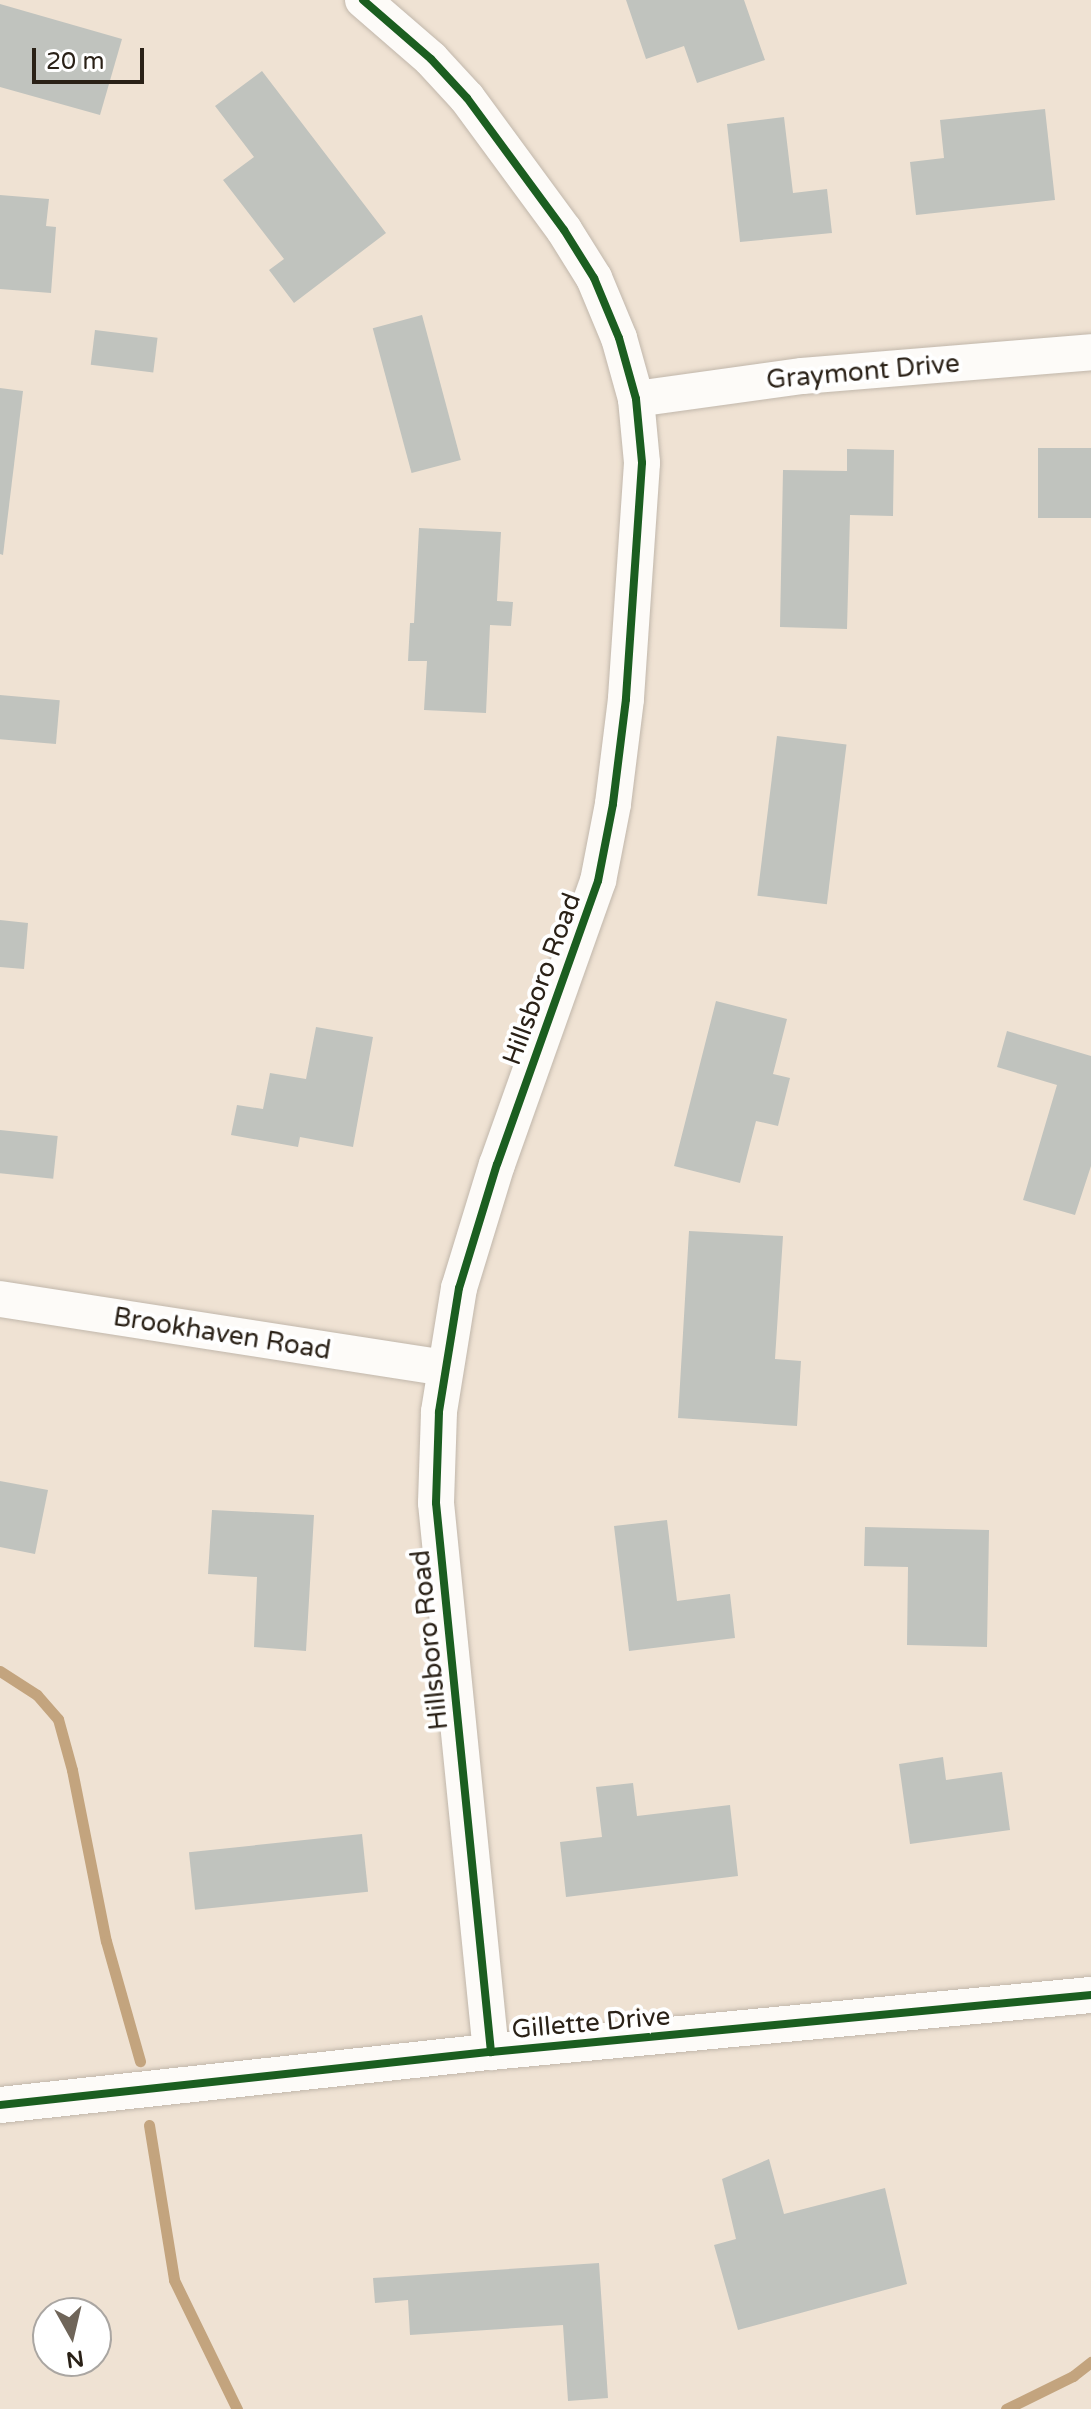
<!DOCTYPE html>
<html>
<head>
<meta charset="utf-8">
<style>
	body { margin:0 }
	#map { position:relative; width:1091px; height:2409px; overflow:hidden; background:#efe2d3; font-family:"Varela Round",sans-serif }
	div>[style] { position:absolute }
	.stream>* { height:11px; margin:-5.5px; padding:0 5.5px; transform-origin:5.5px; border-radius:5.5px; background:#c3a47e }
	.building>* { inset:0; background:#c0c3be; transform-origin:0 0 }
	.roads { filter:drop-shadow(0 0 2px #c1b7ab) drop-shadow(0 0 2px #c1b7ab) }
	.street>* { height:36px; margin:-18px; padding:0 18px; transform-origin:18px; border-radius:18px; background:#fdfbf8 }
	.cycleway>* { height:8px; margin:-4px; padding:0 4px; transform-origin:4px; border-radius:4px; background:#1b5e20 }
	span { translate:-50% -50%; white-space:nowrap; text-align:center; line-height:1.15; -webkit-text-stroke:8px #fff; paint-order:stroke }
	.street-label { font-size:26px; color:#2a2117 }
	.north { position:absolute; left:32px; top:2297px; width:80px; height:80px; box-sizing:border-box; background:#fff; border:2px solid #aaa6a2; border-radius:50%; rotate:172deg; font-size:22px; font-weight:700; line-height:32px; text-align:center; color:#2a2117 }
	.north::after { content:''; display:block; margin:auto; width:28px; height:36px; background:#6f6559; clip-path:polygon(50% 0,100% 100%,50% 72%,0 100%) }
	.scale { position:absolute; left:32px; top:48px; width:112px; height:36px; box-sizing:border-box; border:4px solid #2a2117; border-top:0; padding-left:10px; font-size:24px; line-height:28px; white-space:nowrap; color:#2a2117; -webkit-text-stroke:6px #fff; paint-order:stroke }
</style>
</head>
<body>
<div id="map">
	<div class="stream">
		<div style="left:0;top:1671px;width:44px;rotate:33deg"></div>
		<div style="left:37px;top:1695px;width:32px;rotate:49deg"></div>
		<div style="left:58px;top:1719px;width:53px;rotate:74.6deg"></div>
		<div style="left:72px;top:1770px;width:174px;rotate:78.8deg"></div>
		<div style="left:106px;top:1941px;width:125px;rotate:74.2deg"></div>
		<div style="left:149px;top:2125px;width:157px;rotate:80.8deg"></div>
		<div style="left:174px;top:2280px;width:144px;rotate:64deg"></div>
		<div style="left:1006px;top:2409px;width:75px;rotate:-26.2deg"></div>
		<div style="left:1073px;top:2376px;width:23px;rotate:-38deg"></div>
	</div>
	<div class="building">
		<div style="clip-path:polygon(626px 0,744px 0,765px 60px,697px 83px,684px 46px,646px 59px)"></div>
		<div style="clip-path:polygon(0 4px,122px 39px,100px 115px,0 87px)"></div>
		<div style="clip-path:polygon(262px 71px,386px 233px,294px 303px,269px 270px,284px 259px,223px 180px,254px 157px,215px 106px)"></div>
		<div style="clip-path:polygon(1045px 109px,1055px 200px,916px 215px,910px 162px,944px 158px,940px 120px)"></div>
		<div style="clip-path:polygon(784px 117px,793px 193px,827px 189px,832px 233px,740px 242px,727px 124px)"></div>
		<div style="clip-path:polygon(0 195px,49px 199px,46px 226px,56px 227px,51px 293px,0 289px)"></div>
		<div style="left:422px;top:315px;width:150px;height:51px;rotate:75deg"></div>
		<div style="left:95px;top:330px;width:63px;height:35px;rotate:7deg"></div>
		<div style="clip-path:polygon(0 388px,23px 391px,3px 555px,0 554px)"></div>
		<div style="left:1091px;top:448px;width:70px;height:53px;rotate:90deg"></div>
		<div style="clip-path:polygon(847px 449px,894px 450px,893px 516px,850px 515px,847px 629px,780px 627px,783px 470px,847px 471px)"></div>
		<div style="clip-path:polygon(419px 528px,501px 532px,497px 601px,513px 602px,511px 626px,490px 625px,486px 713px,424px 710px,427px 661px,408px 661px,410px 623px,414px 623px)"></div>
		<div style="left:0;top:695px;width:60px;height:44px;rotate:5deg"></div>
		<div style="left:777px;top:736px;width:70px;height:161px;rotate:7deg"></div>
		<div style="clip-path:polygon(0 920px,28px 923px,24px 969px,0 967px)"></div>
		<div style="clip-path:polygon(716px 1001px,787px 1019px,773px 1074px,790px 1078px,778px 1126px,756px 1121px,740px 1183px,674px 1166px)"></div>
		<div style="clip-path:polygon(316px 1027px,373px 1037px,353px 1147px,300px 1137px,298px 1147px,231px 1135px,237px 1105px,263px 1109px,270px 1073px,306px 1079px)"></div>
		<div style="clip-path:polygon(1007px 1031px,1091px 1056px,1091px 1166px,1075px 1215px,1023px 1200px,1057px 1085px,997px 1067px)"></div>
		<div style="left:0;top:1130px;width:58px;height:43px;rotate:6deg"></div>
		<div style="clip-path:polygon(689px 1231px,783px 1236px,775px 1359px,801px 1361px,797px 1426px,678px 1418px)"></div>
		<div style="clip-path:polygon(0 1481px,48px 1490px,35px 1554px,0 1547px)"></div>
		<div style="clip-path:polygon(212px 1510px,314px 1515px,306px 1651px,254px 1647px,257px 1577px,208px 1574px)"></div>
		<div style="clip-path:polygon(667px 1520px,677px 1601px,730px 1594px,735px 1638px,629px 1651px,614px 1526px)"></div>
		<div style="clip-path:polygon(865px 1527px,989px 1530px,987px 1647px,907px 1645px,908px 1567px,864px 1566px)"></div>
		<div style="clip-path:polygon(943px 1757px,946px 1780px,1002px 1772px,1010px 1830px,910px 1844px,899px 1764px)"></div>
		<div style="clip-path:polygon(633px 1783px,637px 1816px,730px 1805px,738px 1876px,566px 1897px,560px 1842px,602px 1837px,596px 1787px)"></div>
		<div style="left:362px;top:1834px;width:58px;height:174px;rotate:84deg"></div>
		<div style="clip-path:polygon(769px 2159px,784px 2214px,885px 2188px,907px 2284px,738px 2330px,714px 2245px,736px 2239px,722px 2179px)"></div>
		<div style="clip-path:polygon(599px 2263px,608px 2398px,568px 2401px,563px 2325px,410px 2335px,408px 2300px,375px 2303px,373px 2278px)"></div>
	</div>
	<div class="roads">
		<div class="street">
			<div style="left:363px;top:0;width:90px;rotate:40.9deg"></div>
			<div style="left:431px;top:59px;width:53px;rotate:47.3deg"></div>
			<div style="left:467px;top:98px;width:164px;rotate:53.7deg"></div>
			<div style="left:564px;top:230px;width:57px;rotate:58deg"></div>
			<div style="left:594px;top:278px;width:65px;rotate:67.4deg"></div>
			<div style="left:619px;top:338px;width:63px;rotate:74.4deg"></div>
			<div style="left:636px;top:399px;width:64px;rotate:84.6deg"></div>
			<div style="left:642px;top:463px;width:237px;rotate:93.9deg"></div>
			<div style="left:626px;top:699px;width:106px;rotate:97.1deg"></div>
			<div style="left:613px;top:804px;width:78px;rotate:101deg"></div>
			<div style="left:598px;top:881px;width:300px;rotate:109.6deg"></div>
			<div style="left:497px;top:1164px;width:130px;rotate:107deg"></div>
			<div style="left:459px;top:1288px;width:126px;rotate:99.2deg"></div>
			<div style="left:439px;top:1412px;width:91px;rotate:91.9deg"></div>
			<div style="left:436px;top:1503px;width:552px;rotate:84.28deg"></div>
			<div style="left:636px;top:399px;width:168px;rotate:-7.9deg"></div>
			<div style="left:802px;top:376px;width:290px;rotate:-4.7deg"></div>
			<div style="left:0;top:1299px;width:449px;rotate:8.8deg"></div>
			<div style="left:0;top:2105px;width:494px;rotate:-6.2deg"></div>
			<div style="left:491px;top:2052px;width:603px;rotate:-5.43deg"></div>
		</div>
	</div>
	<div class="cycleway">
		<div style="left:363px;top:0;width:90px;rotate:40.9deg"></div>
		<div style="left:431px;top:59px;width:53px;rotate:47.3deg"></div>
		<div style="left:467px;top:98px;width:164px;rotate:53.7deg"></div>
		<div style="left:564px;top:230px;width:57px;rotate:58deg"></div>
		<div style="left:594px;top:278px;width:65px;rotate:67.4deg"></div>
		<div style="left:619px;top:338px;width:63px;rotate:74.4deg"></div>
		<div style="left:636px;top:399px;width:64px;rotate:84.6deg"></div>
		<div style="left:642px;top:463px;width:237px;rotate:93.9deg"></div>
		<div style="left:626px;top:699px;width:106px;rotate:97.1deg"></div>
		<div style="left:613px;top:804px;width:78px;rotate:101deg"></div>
		<div style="left:598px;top:881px;width:300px;rotate:109.6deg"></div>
		<div style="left:497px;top:1164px;width:130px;rotate:107deg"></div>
		<div style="left:459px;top:1288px;width:126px;rotate:99.2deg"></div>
		<div style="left:439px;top:1412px;width:91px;rotate:91.9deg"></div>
		<div style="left:436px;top:1503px;width:552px;rotate:84.28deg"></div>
		<div style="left:0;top:2105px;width:494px;rotate:-6.2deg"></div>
		<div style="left:491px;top:2052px;width:603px;rotate:-5.43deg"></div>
	</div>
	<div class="street-label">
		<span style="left:863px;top:372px;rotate:-5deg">Graymont Drive</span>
		<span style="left:542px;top:979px;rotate:-70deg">Hillsboro Road</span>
		<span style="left:222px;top:1334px;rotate:9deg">Brookhaven Road</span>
		<span style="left:430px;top:1640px;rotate:-96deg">Hillsboro Road</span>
		<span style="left:591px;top:2023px;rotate:-5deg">Gillette Drive</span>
	</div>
	<div class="north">N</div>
	<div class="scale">20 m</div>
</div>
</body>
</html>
